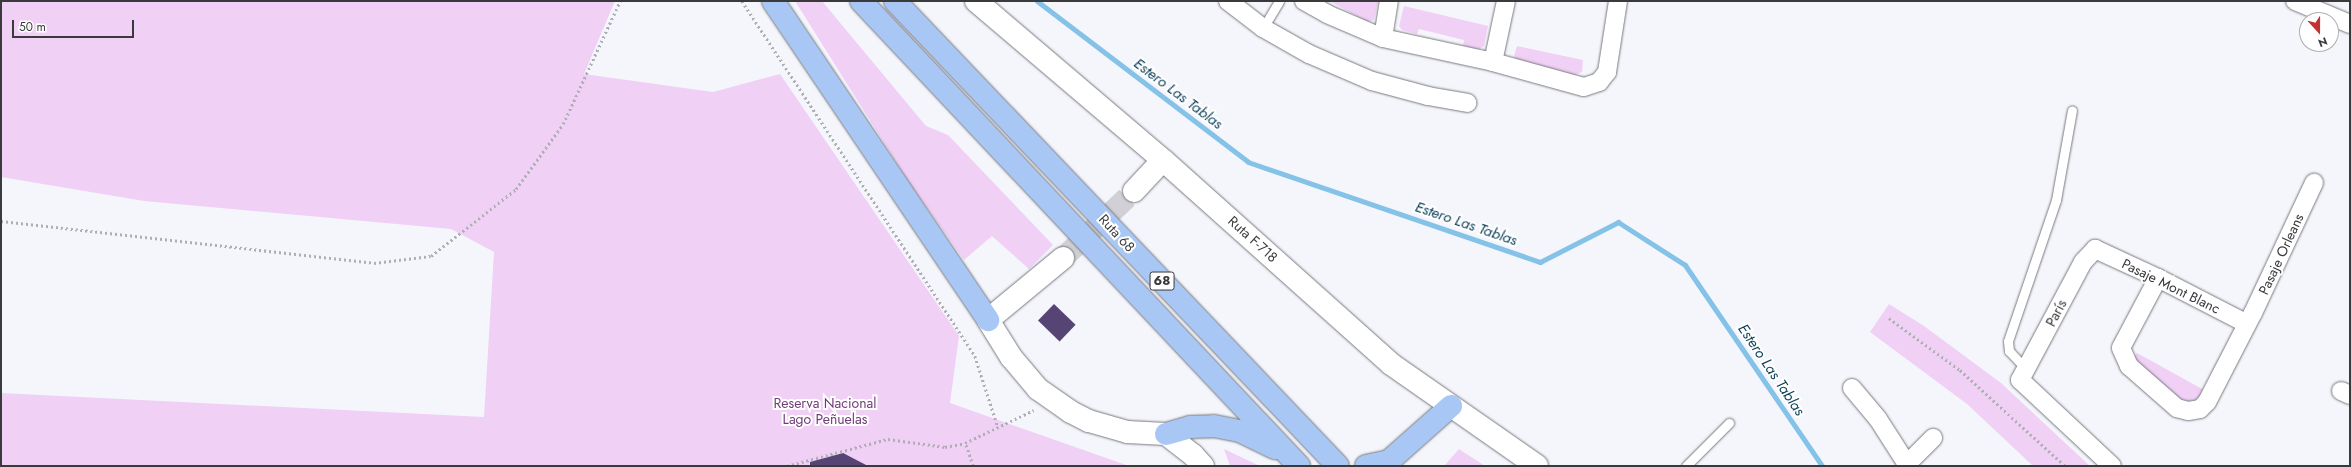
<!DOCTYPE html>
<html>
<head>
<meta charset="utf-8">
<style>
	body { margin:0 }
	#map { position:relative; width:2351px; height:467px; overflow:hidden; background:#f5f6fc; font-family:Jost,sans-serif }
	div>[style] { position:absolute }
	.green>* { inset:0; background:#f0d0f5 }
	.stream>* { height:5px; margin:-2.5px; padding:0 2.5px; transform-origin:2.5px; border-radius:2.5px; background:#84c2e8 }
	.building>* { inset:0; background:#564475; transform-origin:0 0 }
	.secondary-tunnel>* { height:22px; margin-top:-11px; transform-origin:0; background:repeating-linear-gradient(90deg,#d0d0d6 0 22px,transparent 0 33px) }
	.path>* { height:2.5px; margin-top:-1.25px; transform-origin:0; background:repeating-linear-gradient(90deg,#aeafb4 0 2px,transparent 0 5px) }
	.roads { filter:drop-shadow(0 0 1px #78787e) drop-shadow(0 0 1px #78787e) }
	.lane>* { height:9px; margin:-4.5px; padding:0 4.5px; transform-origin:4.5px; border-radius:4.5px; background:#fff }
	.street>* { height:18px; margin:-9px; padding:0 9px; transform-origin:9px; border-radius:9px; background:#fff }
	.secondary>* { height:22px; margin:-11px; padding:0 11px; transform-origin:11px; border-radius:11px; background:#fff }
	.highway>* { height:22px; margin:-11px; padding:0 11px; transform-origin:11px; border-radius:11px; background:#a8c7f4 }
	span { translate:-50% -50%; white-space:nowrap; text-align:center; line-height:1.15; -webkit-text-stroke:4px #fff; paint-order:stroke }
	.shield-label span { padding:1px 3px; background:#fff; border:1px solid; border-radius:3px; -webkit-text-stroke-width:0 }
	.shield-label { font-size:13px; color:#3a3a3d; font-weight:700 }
	.street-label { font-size:14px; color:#3a3a3d }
	.park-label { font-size:14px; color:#703c79 }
	.water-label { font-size:15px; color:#0b3f58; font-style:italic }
	.frame { position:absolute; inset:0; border:2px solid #3a3a3d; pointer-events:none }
	.north { position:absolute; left:2299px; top:12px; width:40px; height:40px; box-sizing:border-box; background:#fff; border:1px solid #b0b0b1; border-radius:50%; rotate:159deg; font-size:11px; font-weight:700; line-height:16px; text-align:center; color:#3a3a3d }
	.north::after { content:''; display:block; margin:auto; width:14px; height:18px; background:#c13231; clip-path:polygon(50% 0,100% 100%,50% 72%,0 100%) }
	.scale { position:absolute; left:12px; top:20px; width:122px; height:18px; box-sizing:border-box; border:2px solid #3a3a3d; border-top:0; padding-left:5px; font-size:12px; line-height:14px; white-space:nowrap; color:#3a3a3d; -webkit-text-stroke:3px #fff; paint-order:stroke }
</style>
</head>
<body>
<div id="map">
	<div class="green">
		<div style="clip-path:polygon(1px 1px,615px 1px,584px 74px,713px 92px,780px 74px,959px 336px,950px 403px,1129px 466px,1px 466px,1px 393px,484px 417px,494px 252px,451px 229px,144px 201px,1px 177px)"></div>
		<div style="clip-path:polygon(795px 1px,822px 1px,926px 126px,948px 135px,1053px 245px,1029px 269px,992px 236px,964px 260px,908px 181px)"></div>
		<div style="clip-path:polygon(1330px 1px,1378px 1px,1374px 20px,1367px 22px)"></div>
		<div style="clip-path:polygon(1404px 6px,1488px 26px,1484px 46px,1478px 50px,1463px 46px,1464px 40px,1419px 29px,1417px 34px,1402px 30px,1399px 26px)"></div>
		<div style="clip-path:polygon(1517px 46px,1583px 60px,1582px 72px,1575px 75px,1516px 59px,1514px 56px)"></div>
		<div style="clip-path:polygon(1889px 304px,1924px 326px,2001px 383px,2090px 466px,2033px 466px,1967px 404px,1870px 332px)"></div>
		<div style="clip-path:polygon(2137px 353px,2204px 390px,2196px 403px,2184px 404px,2133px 358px)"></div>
		<div style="clip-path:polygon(1224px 449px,1260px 466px,1230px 466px)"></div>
		<div style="clip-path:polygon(1459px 449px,1485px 466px,1444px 466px)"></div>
	</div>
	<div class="stream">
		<div style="left:1037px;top:1px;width:265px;rotate:37.3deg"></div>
		<div style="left:1248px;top:162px;width:309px;rotate:18.9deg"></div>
		<div style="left:1540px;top:262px;width:88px;rotate:-27.1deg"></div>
		<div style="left:1618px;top:222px;width:80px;rotate:32.7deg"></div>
		<div style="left:1685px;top:265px;width:243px;rotate:55.7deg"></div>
	</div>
	<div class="building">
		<div style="left:1054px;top:304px;width:30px;height:23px;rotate:44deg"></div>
		<div style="clip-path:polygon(843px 453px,868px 466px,810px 466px,810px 462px)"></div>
	</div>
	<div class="secondary-tunnel">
		<div style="left:1063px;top:258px;width:98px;rotate:-43.3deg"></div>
	</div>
	<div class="path">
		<div style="left:742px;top:1px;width:425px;rotate:56.7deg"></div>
		<div style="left:975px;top:356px;width:75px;rotate:72.1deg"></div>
		<div style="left:1px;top:221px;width:375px;rotate:6.4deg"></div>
		<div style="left:374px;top:263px;width:57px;rotate:-7deg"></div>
		<div style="left:431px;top:256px;width:108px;rotate:-38.2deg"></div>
		<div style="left:516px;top:189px;width:80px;rotate:-54.1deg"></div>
		<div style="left:563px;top:124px;width:136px;rotate:-65.1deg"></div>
		<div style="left:1889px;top:318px;width:88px;rotate:36.2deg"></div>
		<div style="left:1960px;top:370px;width:142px;rotate:42.4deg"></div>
		<div style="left:787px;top:466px;width:105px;rotate:-15deg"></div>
		<div style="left:888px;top:439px;width:58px;rotate:8deg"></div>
		<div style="left:945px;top:447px;width:20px;rotate:-11deg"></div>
		<div style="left:973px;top:466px;width:24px;rotate:-109deg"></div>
		<div style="left:965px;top:443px;width:76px;rotate:-25.6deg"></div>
	</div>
	<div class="roads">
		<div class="lane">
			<div style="left:1263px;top:28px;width:31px;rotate:-59deg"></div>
			<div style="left:2026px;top:369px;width:25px;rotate:-133deg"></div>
			<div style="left:2009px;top:351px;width:10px;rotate:-96deg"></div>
			<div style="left:2008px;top:341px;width:149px;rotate:-71.2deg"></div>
			<div style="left:2056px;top:200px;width:91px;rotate:-79.9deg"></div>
			<div style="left:1686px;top:466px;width:61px;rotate:-45deg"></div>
		</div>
		<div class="street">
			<div style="left:1228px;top:1px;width:44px;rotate:37.6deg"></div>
			<div style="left:1263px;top:28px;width:53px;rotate:29.5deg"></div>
			<div style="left:1309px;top:54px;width:69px;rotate:23.2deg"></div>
			<div style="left:1372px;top:81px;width:58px;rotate:15deg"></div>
			<div style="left:1428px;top:96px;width:40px;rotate:10deg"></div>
			<div style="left:1304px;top:1px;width:26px;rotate:29deg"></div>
			<div style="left:1327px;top:14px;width:61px;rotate:23.2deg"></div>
			<div style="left:1383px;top:38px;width:113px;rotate:12.3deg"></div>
			<div style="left:1493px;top:62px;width:94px;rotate:15.4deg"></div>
			<div style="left:1584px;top:87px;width:16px;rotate:-18deg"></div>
			<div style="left:1599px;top:82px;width:13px;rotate:-51deg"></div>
			<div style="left:1607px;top:72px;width:72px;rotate:-81.2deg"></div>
			<div style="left:2295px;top:1px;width:60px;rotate:22.7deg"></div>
			<div style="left:1383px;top:38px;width:37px;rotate:-81deg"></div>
			<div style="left:1493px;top:62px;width:62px;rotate:-78deg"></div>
			<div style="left:2158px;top:278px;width:79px;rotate:117.9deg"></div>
			<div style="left:2121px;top:348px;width:20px;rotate:66deg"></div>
			<div style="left:2129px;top:366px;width:64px;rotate:41.2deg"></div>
			<div style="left:2177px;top:408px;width:11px;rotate:15deg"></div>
			<div style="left:2188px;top:411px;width:12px;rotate:-9deg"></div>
			<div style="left:2200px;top:409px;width:10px;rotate:-45deg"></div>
			<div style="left:2207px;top:402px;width:100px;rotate:-62.7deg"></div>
			<div style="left:2253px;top:313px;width:144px;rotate:-64.9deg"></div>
			<div style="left:1852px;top:388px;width:40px;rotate:50deg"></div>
			<div style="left:1878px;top:419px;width:56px;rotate:57.4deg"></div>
			<div style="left:2341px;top:391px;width:10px;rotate:24deg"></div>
			<div style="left:1907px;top:464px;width:37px;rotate:-45deg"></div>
			<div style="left:2112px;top:466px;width:126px;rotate:-136.9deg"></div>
			<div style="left:2020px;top:380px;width:134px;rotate:-61.9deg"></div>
			<div style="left:2083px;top:262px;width:18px;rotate:-47deg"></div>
			<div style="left:2095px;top:249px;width:69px;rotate:24.7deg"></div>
			<div style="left:2158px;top:278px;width:100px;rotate:27.3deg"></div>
		</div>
		<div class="secondary">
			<div style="left:976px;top:1px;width:245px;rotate:40.4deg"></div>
			<div style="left:1163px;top:160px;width:306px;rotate:41.8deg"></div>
			<div style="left:1391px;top:364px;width:178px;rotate:34.9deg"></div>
			<div style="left:1134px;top:191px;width:42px;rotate:-46.9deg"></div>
			<div style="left:1063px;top:258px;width:97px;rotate:140.4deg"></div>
			<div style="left:988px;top:320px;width:44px;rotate:58.1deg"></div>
			<div style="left:1011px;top:357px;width:42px;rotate:49.8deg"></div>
			<div style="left:1038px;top:389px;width:40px;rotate:34.9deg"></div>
			<div style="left:1071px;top:412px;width:20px;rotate:27deg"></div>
			<div style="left:1089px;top:421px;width:40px;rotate:16deg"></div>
			<div style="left:1127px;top:432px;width:39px;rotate:3deg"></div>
			<div style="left:1166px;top:434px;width:34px;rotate:38deg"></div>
			<div style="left:1193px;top:455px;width:15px;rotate:48deg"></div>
		</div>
		<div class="highway">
			<div style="left:773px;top:1px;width:385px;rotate:56deg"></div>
			<div style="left:861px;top:1px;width:639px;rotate:46.71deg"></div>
			<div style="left:895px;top:1px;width:642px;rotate:46.39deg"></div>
			<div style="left:1166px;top:434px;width:25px;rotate:-16deg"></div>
			<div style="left:1190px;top:427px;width:24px;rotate:-2deg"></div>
			<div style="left:1214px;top:426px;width:26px;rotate:11deg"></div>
			<div style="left:1240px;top:431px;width:39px;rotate:26deg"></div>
			<div style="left:1366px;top:466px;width:24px;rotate:-12deg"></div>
			<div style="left:1389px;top:461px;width:83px;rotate:-41.6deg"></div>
		</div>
	</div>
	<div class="shield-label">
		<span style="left:1162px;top:281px">68</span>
	</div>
	<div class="street-label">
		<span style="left:1117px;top:233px;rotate:47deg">Ruta 68</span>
		<span style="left:1253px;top:239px;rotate:42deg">Ruta F-718</span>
		<span style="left:2281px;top:254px;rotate:-65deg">Pasaje Orleans</span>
		<span style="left:2171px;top:286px;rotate:26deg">Pasaje Mont Blanc</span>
		<span style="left:2056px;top:313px;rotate:-62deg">París</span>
	</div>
	<div class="park-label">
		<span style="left:825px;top:411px">Reserva Nacional<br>Lago Peñuelas</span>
	</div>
	<div class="water-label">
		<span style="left:1178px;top:94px;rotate:37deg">Estero Las Tablas</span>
		<span style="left:1466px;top:224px;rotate:19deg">Estero Las Tablas</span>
		<span style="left:1771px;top:370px;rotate:56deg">Estero Las Tablas</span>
	</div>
	<div class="frame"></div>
	<div class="north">N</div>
	<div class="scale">50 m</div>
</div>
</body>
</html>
